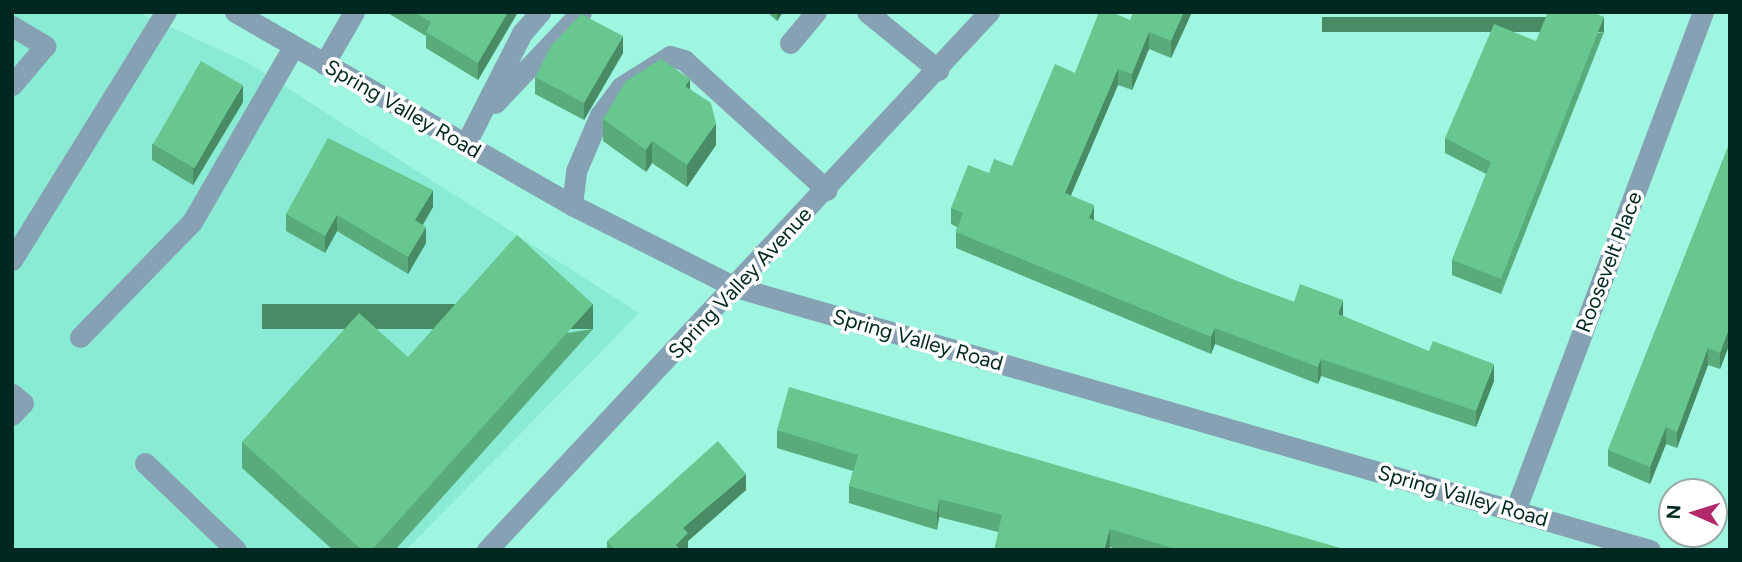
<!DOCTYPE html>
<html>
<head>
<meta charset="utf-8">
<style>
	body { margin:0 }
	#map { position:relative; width:1742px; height:562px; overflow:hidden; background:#9ef6e0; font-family:Figtree,sans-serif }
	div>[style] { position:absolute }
	.built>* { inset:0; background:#89ebd3 }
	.minor>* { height:21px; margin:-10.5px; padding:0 10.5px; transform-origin:10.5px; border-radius:10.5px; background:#86a1b3 }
	.wall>* { inset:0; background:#59ab7b }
	.shaded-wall>* { inset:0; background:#488b64; transform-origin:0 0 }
	.building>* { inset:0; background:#67c78f; transform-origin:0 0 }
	span { translate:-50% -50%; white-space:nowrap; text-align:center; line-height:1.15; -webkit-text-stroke:7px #fff; paint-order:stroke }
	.street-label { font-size:21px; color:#012820 }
	.frame { position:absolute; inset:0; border:14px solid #012820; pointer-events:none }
	.north { position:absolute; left:1658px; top:478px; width:70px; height:70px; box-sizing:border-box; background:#fff; border:2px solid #99a9a6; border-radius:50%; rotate:273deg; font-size:19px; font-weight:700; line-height:28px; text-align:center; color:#012820 }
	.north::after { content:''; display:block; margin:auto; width:24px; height:32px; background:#b1296a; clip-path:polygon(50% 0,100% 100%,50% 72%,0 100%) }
</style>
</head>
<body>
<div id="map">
	<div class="built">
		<div style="clip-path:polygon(12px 12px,138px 12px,248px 63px,639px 313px,406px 550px,12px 550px)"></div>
	</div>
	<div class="minor">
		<div style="left:235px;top:12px;width:388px;rotate:29.8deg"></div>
		<div style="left:572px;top:205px;width:182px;rotate:26.7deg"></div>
		<div style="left:735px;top:287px;width:952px;rotate:16.04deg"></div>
		<div style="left:867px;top:12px;width:92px;rotate:39.2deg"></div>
		<div style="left:12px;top:26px;width:39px;rotate:31deg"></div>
		<div style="left:45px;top:46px;width:51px;rotate:130.2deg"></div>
		<div style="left:790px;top:43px;width:40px;rotate:-50deg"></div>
		<div style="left:324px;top:64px;width:60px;rotate:-60deg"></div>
		<div style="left:495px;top:103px;width:125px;rotate:-46.6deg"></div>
		<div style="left:465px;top:145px;width:126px;rotate:-63deg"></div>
		<div style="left:522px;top:33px;width:28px;rotate:-49deg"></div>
		<div style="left:572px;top:205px;width:34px;rotate:-83deg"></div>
		<div style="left:576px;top:171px;width:61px;rotate:-66.8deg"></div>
		<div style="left:600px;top:115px;width:35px;rotate:-53deg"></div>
		<div style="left:621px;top:87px;width:58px;rotate:-32.3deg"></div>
		<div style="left:670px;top:56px;width:15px;rotate:16deg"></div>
		<div style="left:684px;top:60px;width:193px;rotate:42.3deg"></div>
		<div style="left:12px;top:260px;width:292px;rotate:-58.2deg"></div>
		<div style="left:80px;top:337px;width:161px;rotate:-45.8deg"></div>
		<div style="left:192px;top:222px;width:202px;rotate:-60deg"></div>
		<div style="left:12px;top:394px;width:14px;rotate:39deg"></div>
		<div style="left:23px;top:403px;width:16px;rotate:133deg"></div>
		<div style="left:145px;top:463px;width:126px;rotate:43.7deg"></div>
		<div style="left:1515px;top:511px;width:533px;rotate:-69.36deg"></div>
		<div style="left:487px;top:550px;width:736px;rotate:-46.98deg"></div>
	</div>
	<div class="wall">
		<div style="clip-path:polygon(386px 12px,518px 12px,478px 80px,426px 48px,426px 36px)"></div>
		<div style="clip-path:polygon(767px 12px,783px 12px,777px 21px)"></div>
		<div style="clip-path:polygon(1192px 12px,1171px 58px,1149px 49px,1132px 90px,1118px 85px,1071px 195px,1094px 220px,1234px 280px,1294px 302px,1343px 316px,1494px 381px,1476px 427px,1321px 376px,1318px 384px,1215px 344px,1211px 354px,956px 248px,956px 232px,957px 227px,951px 224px,951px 208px,989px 173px,1012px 166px,1075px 73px,1130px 20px)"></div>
		<div style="clip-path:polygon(1604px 32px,1501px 294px,1452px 275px,1452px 260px,1486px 174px,1445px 153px,1445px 138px,1536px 41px)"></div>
		<div style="clip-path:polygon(623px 53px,584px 120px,535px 94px,535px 77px)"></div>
		<div style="clip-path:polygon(690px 89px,716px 145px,687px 187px,652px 163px,646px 172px,603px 141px,603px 119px)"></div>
		<div style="clip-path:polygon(243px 102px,193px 185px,152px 160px,152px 144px)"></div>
		<div style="clip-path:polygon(1730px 142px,1730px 343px,1720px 369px,1708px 365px,1677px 448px,1666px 444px,1650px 484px,1608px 466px,1608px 450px)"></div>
		<div style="clip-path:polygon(433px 207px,423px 225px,426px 243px,408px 274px,337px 231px,325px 253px,286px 231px,286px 214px)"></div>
		<div style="clip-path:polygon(593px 329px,395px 550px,333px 550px,242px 468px,242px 442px,408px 357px)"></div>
		<div style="clip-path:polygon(777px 430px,1347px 550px,1119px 550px,1110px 547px,998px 532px,939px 517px,937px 530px,849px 503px,849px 486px,853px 471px,777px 448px)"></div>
		<div style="clip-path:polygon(746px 490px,688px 541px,688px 550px,607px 550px,607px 541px)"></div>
	</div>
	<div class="shaded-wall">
		<div style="clip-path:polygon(508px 12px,518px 12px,478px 80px,478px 63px)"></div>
		<div style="clip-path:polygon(777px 12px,783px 12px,777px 21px)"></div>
		<div style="clip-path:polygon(1184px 12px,1192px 12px,1171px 58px,1171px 41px)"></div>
		<div style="left:1604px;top:17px;width:15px;height:282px;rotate:90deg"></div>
		<div style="clip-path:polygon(1149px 32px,1149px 49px,1132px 90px,1132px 74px)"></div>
		<div style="clip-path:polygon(623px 36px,623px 53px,584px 120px,584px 103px)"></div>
		<div style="clip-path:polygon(1118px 69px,1118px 85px,1065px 209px,1065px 193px)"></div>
		<div style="clip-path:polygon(690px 79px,690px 101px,685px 86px)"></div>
		<div style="clip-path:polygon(243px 85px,243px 102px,193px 185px,193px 168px)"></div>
		<div style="clip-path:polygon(716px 123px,716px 145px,687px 187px,687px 165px)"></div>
		<div style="clip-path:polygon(652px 141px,652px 163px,646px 172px,646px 150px)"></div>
		<div style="clip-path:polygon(433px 190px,433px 207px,415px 237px,415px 220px)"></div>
		<div style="clip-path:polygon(1094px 205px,1094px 221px,1089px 218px)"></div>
		<div style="clip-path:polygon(337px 215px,337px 231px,325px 253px,325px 236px)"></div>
		<div style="clip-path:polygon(426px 227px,426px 243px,408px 274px,408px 257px)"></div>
		<div style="clip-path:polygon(1343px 300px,1343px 317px,1338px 314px)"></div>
		<div style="left:593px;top:304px;width:25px;height:331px;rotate:90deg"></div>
		<div style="clip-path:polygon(1730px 326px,1730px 343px,1720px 369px,1720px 353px)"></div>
		<div style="clip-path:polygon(1215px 328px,1215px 344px,1211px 354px,1211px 337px)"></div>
		<div style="clip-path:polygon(1708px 348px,1708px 365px,1677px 448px,1677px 432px)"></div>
		<div style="clip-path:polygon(1321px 359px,1321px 376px,1318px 384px,1318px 367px)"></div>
		<div style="clip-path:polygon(1494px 364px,1494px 381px,1476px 427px,1476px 411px)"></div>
		<div style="clip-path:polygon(1666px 427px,1666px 444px,1650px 484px,1650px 467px)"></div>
		<div style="clip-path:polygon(746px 474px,746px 490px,688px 541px,688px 550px,676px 550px,676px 545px,683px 528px)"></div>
		<div style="clip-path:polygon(939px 499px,939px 517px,937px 530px,937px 512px)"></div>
		<div style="clip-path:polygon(1110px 529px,1110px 547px,1109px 550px,1104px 550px)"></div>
	</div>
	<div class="building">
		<div style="clip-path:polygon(414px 12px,508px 12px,478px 63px,426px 32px,431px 22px)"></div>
		<div style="clip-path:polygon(1099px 12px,1111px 12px,1130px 20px,1133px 12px,1184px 12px,1171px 41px,1149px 32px,1132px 74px,1118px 69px,1065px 193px,1094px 205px,1089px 218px,1234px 280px,1294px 302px,1300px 284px,1343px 300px,1338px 314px,1429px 351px,1433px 341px,1494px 364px,1476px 411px,1321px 359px,1318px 367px,1215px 328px,1211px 337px,956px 232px,963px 213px,951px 208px,968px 165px,989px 173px,994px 159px,1012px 166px,1055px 64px,1075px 73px)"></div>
		<div style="clip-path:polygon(1548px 12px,1592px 12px,1604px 17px,1501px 279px,1452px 260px,1491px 162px,1445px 138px,1494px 24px,1536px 41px)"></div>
		<div style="clip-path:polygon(581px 14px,623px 36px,584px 103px,535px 77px,551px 46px)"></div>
		<div style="clip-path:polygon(661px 59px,690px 79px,685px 86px,711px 103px,716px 123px,687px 165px,652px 141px,646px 150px,603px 119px,626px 81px)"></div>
		<div style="left:201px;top:61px;width:48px;height:96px;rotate:30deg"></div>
		<div style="clip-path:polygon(328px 138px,433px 190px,415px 220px,426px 227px,408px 257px,337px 215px,325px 236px,286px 214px)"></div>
		<div style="clip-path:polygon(1730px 142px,1730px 326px,1720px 353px,1708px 348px,1677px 432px,1666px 427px,1650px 467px,1608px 450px)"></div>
		<div style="clip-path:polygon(517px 235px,593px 304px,372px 550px,362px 550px,242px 442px,359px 313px,408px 357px)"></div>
		<div style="clip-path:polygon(789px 387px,1347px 550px,1179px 550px,1110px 529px,1104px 550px,994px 550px,1002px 515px,939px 499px,937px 512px,849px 486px,858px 455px,777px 430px)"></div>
		<div style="clip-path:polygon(718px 441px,746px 474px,683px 528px,688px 533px,676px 545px,681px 550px,615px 550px,607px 541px)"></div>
	</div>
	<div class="street-label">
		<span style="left:403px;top:109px;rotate:30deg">Spring Valley Road</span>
		<span style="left:1609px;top:262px;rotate:-69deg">Roosevelt Place</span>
		<span style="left:740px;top:283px;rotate:-47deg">Spring Valley Avenue</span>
		<span style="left:918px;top:340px;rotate:16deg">Spring Valley Road</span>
		<span style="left:1463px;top:496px;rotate:16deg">Spring Valley Road</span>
	</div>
	<div class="frame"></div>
	<div class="north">N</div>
</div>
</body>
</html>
